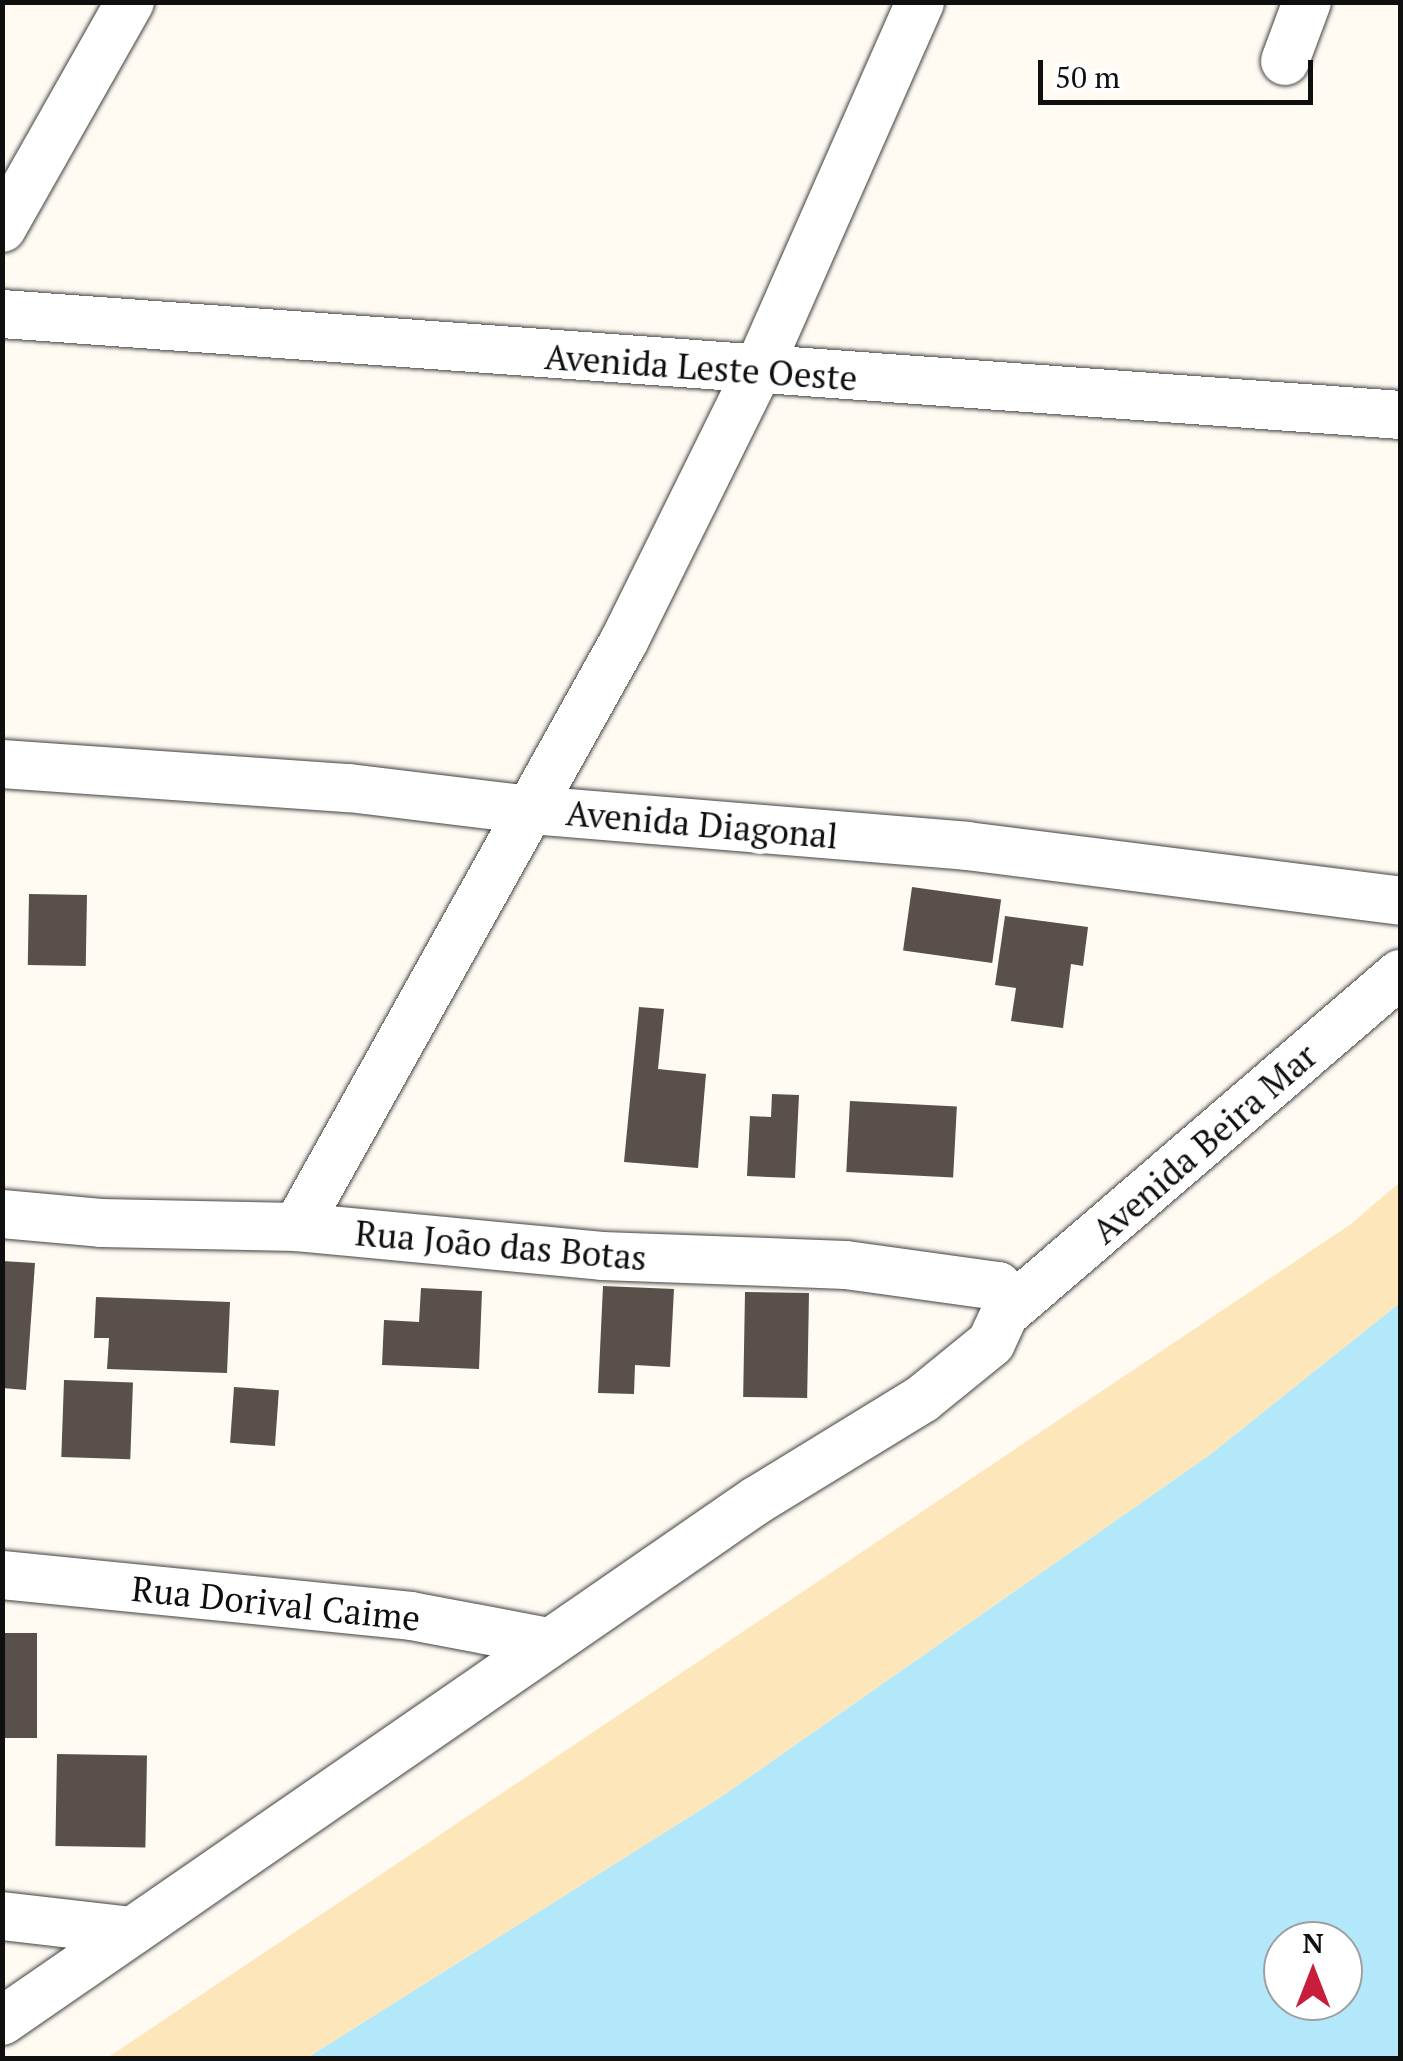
<!DOCTYPE html>
<html>
<head>
<meta charset="utf-8">
<style>
	body { margin:0 }
	#map { position:relative; width:1403px; height:2061px; overflow:hidden; background:#fffbf2; font-family:"PT Serif",serif }
	div>[style] { position:absolute }
	.sand>* { inset:0; background:#fee6bb }
	.water>* { inset:0; background:#b3e8fa }
	.building>* { inset:0; background:#594f4b; transform-origin:0 0 }
	.roads { filter:drop-shadow(0 0 2px #424242) drop-shadow(0 0 2px #424242) }
	.minor>* { height:48px; margin:-24px; padding:0 24px; transform-origin:24px; border-radius:24px; background:#fff }
	span { translate:-50% -50%; white-space:nowrap; text-align:center; line-height:1.15; -webkit-text-stroke:10px #fff; paint-order:stroke }
	.street-label { font-size:35px; color:#0f0f0f }
	.frame { position:absolute; inset:0; border:5px solid #0f0f0f; pointer-events:none }
	.north { position:absolute; left:1263px; top:1921px; width:100px; height:100px; box-sizing:border-box; background:#fff; border:2px solid #9f9f9f; border-radius:50%; rotate:0deg; font-size:28px; font-weight:700; line-height:40px; text-align:center; color:#0f0f0f }
	.north::after { content:''; display:block; margin:auto; width:35px; height:45px; background:#c81e3c; clip-path:polygon(50% 0,100% 100%,50% 72%,0 100%) }
	.scale { position:absolute; left:1038px; top:60px; width:275px; height:45px; box-sizing:border-box; border:5px solid #0f0f0f; border-top:0; padding-left:12px; font-size:30px; line-height:35px; white-space:nowrap; color:#0f0f0f; -webkit-text-stroke:8px #fff; paint-order:stroke }
</style>
</head>
<body>
<div id="map">
	<div class="sand">
		<div style="clip-path:polygon(1400px 1182px,1400px 1303px,1211px 1454px,721px 1797px,307px 2058px,107px 2058px,1351px 1224px)"></div>
	</div>
	<div class="water">
		<div style="clip-path:polygon(evenodd,1400px 1303px,1400px 2058px,307px 2058px,721px 1797px,1211px 1454px,1400px 1303px,1283px 1941px,1343px 1941px,1343px 2001px,1283px 2001px,1283px 1941px)"></div>
	</div>
	<div class="building">
		<div style="left:912px;top:887px;width:90px;height:64px;rotate:8deg"></div>
		<div style="left:29px;top:894px;width:58px;height:71px;rotate:1deg"></div>
		<div style="clip-path:polygon(1005px 916px,1088px 927px,1083px 966px,1071px 964px,1063px 1028px,1011px 1021px,1016px 988px,995px 985px)"></div>
		<div style="clip-path:polygon(639px 1007px,664px 1009px,658px 1069px,706px 1074px,698px 1168px,624px 1162px)"></div>
		<div style="clip-path:polygon(772px 1094px,799px 1095px,795px 1178px,747px 1176px,750px 1116px,771px 1117px)"></div>
		<div style="left:850px;top:1101px;width:107px;height:71px;rotate:3deg"></div>
		<div style="clip-path:polygon(2px 1261px,35px 1263px,26px 1390px,2px 1388px)"></div>
		<div style="clip-path:polygon(603px 1286px,674px 1289px,670px 1367px,635px 1365px,634px 1394px,598px 1393px)"></div>
		<div style="clip-path:polygon(421px 1288px,482px 1291px,479px 1369px,382px 1365px,384px 1320px,419px 1322px)"></div>
		<div style="left:745px;top:1292px;width:64px;height:105px;rotate:1deg"></div>
		<div style="clip-path:polygon(96px 1297px,230px 1302px,227px 1373px,107px 1369px,109px 1338px,94px 1338px)"></div>
		<div style="left:64px;top:1380px;width:69px;height:77px;rotate:2deg"></div>
		<div style="left:234px;top:1387px;width:45px;height:56px;rotate:4deg"></div>
		<div style="left:2px;top:1633px;width:35px;height:105px"></div>
		<div style="left:57px;top:1754px;width:90px;height:92px;rotate:1deg"></div>
	</div>
	<div class="roads">
		<div class="minor">
			<div style="left:1285px;top:61px;width:63px;rotate:-69.6deg"></div>
			<div style="left:2px;top:228px;width:260px;rotate:-60.5deg"></div>
			<div style="left:2px;top:314px;width:1402px;rotate:4.13deg"></div>
			<div style="left:2px;top:764px;width:348px;rotate:4deg"></div>
			<div style="left:349px;top:788px;width:183px;rotate:6.9deg"></div>
			<div style="left:531px;top:810px;width:437px;rotate:4.7deg"></div>
			<div style="left:967px;top:846px;width:436px;rotate:7.2deg"></div>
			<div style="left:2px;top:1214px;width:99px;rotate:5.2deg"></div>
			<div style="left:101px;top:1223px;width:196px;rotate:1.2deg"></div>
			<div style="left:297px;top:1227px;width:306px;rotate:5.4deg"></div>
			<div style="left:602px;top:1256px;width:244px;rotate:2.1deg"></div>
			<div style="left:846px;top:1265px;width:153px;rotate:7.9deg"></div>
			<div style="left:998px;top:1286px;width:20px;rotate:53deg"></div>
			<div style="left:1010px;top:1302px;width:45px;rotate:114.9deg"></div>
			<div style="left:991px;top:1343px;width:89px;rotate:140.9deg"></div>
			<div style="left:922px;top:1399px;width:193px;rotate:148.5deg"></div>
			<div style="left:757px;top:1500px;width:917px;rotate:145.39deg"></div>
			<div style="left:297px;top:1227px;width:671px;rotate:-60.84deg"></div>
			<div style="left:624px;top:641px;width:300px;rotate:-63.7deg"></div>
			<div style="left:757px;top:372px;width:404px;rotate:-66.2deg"></div>
			<div style="left:1008px;top:1311px;width:517px;rotate:-40.69deg"></div>
			<div style="left:2px;top:1575px;width:411px;rotate:5.7deg"></div>
			<div style="left:411px;top:1616px;width:140px;rotate:10.7deg"></div>
			<div style="left:2px;top:1916px;width:131px;rotate:6.6deg"></div>
		</div>
	</div>
	<div class="street-label">
		<span style="left:701px;top:367px;rotate:4deg">Avenida Leste Oeste</span>
		<span style="left:702px;top:824px;rotate:5deg">Avenida Diagonal</span>
		<span style="left:1204px;top:1143px;rotate:-41deg">Avenida Beira Mar</span>
		<span style="left:501px;top:1245px;rotate:5deg">Rua João das Botas</span>
		<span style="left:276px;top:1603px;rotate:6deg">Rua Dorival Caime</span>
	</div>
	<div class="frame"></div>
	<div class="north">N</div>
	<div class="scale">50 m</div>
</div>
</body>
</html>
